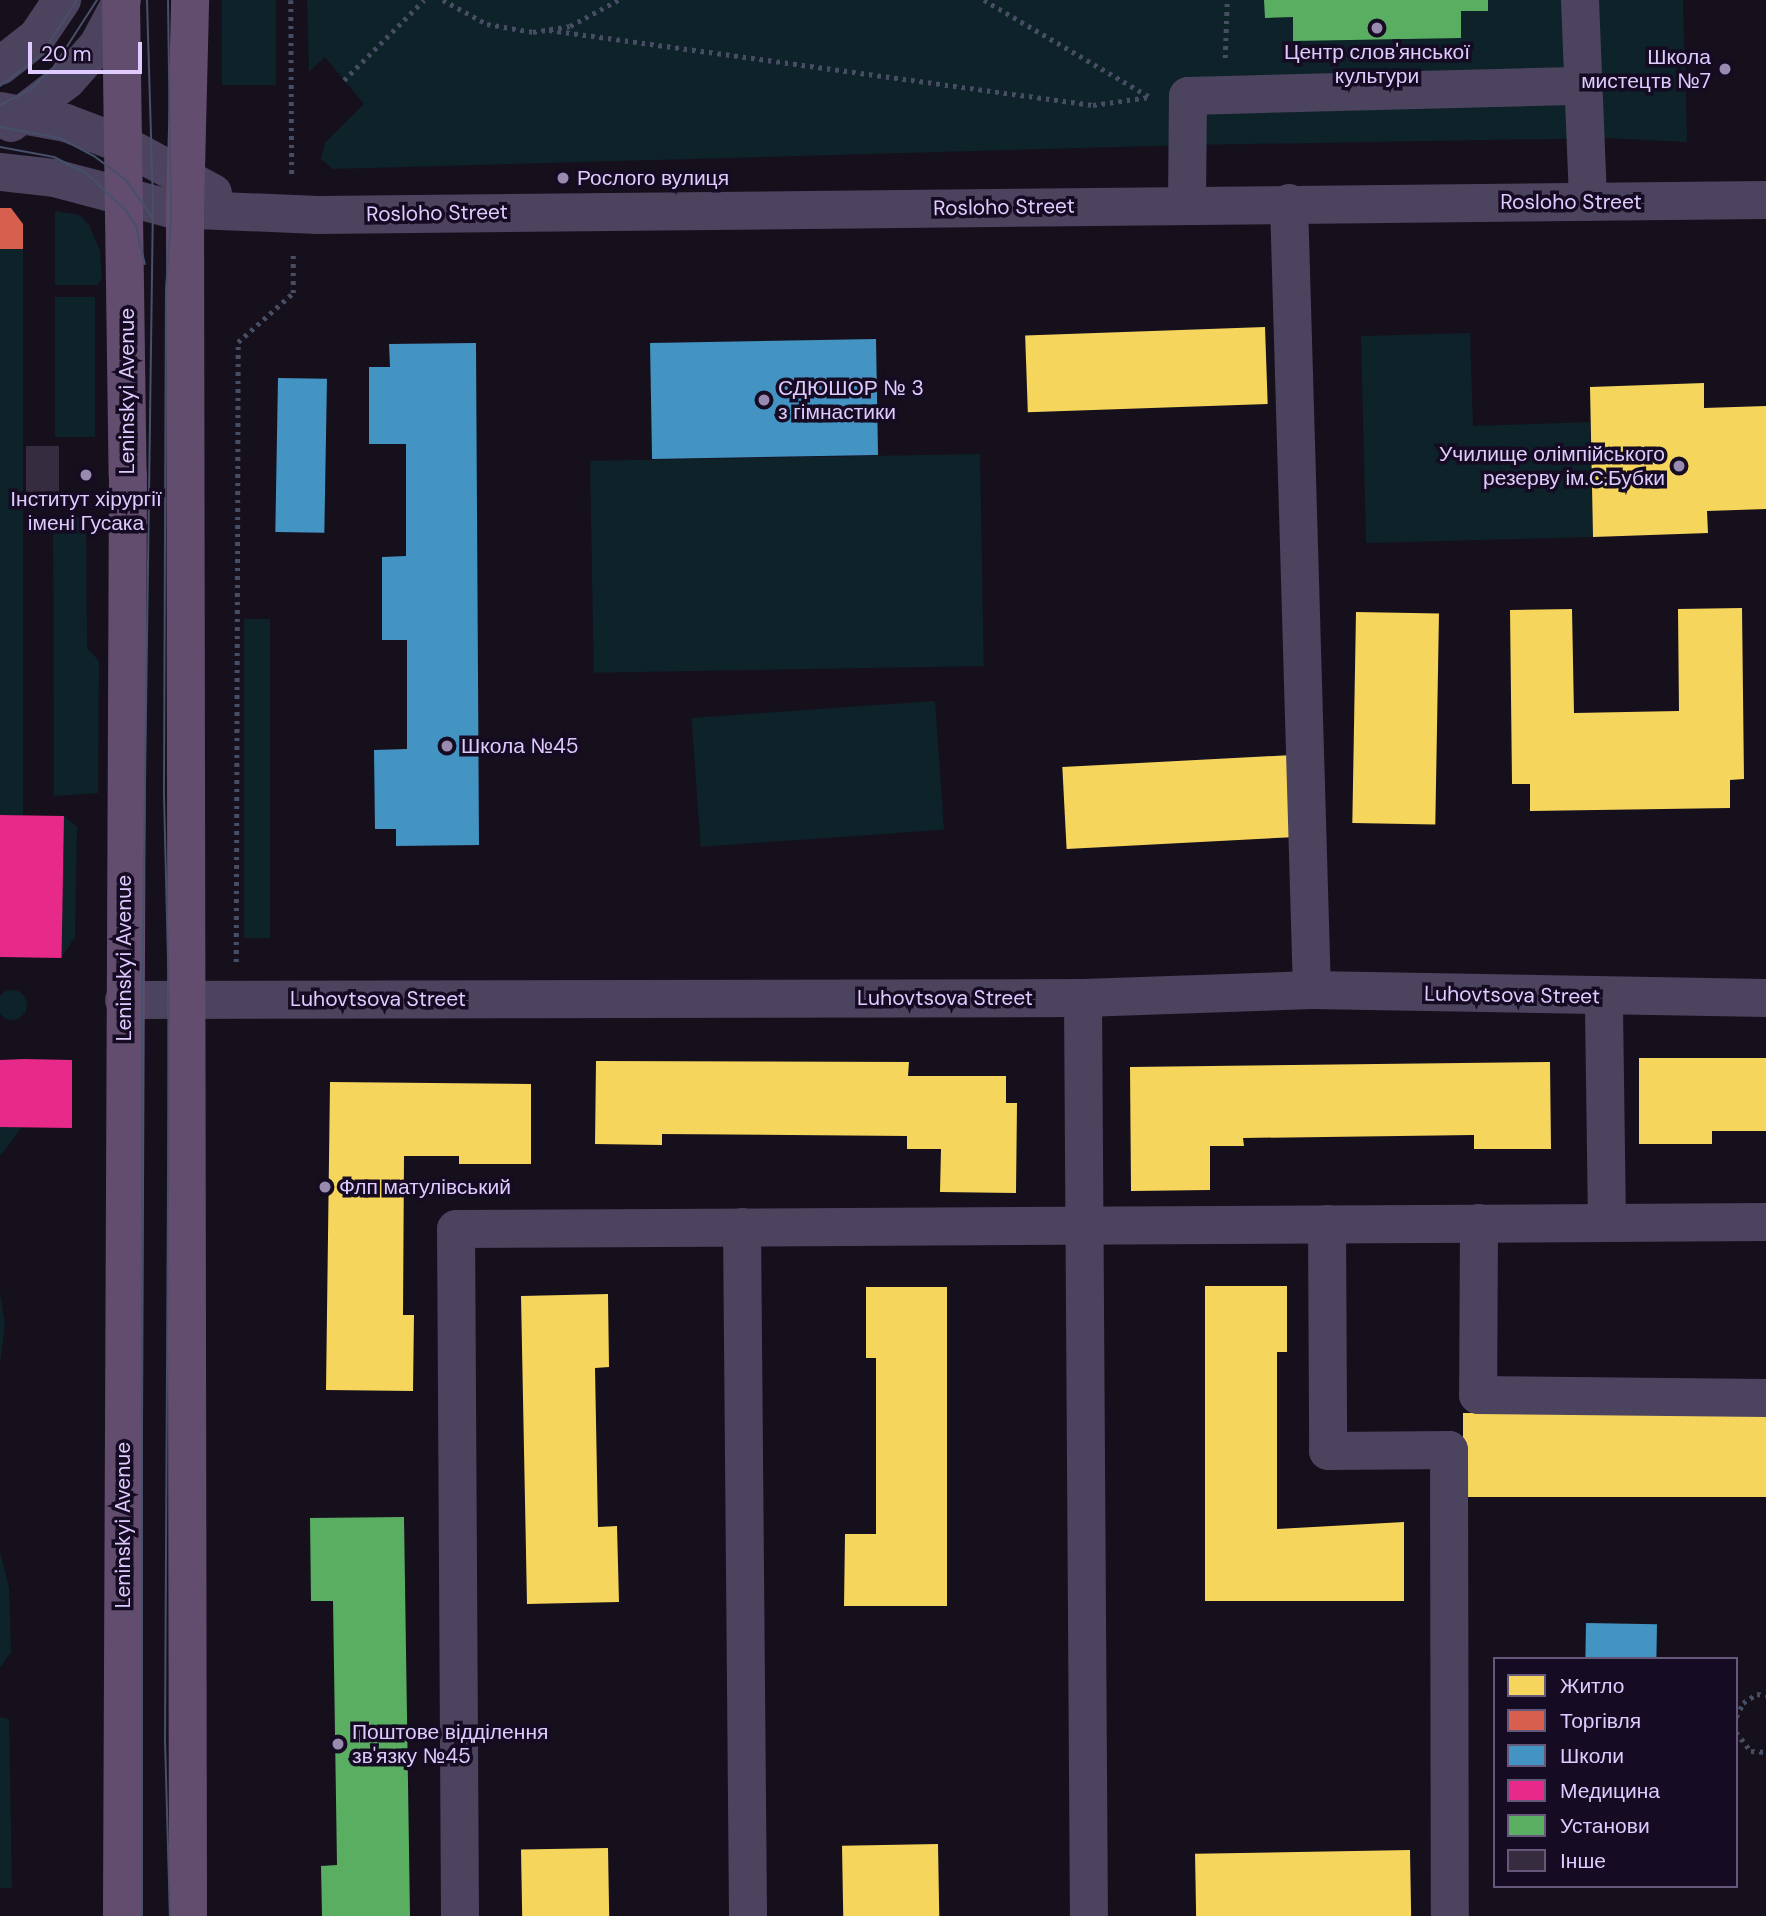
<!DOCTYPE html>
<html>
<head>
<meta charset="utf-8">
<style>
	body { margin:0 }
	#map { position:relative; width:1766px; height:1916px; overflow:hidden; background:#16101d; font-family:"DM Sans",sans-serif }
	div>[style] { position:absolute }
	.green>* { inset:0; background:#0e222a; transform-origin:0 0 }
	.round { border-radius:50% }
	.homes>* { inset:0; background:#f6d55c; transform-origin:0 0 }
	.shops>* { inset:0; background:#d6604d }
	.schools>* { inset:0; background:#4393c3; transform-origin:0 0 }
	.health>* { inset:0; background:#e7298a; transform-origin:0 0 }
	.public>* { inset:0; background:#5aae61 }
	.building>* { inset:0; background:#352d3f; transform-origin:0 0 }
	.path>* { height:4.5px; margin-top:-2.25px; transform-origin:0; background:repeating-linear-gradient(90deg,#474d62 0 3.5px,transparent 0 8.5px) }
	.minor>* { height:38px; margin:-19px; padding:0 19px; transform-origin:19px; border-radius:19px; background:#4c435e }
	.major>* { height:38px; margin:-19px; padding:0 19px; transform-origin:19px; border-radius:19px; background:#624d6f }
	.tram>* { height:2px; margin:-1px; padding:0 1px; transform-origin:1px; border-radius:1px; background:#46506a }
	.dots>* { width:19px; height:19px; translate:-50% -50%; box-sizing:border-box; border:4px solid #150b22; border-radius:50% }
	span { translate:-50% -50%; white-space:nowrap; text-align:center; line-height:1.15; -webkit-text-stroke:7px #150b22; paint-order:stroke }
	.poi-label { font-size:21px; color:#dfcbff }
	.right { translate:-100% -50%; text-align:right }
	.left { translate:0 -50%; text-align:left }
	.street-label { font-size:21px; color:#dfcbff }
	.legend { position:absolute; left:1493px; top:1657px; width:245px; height:231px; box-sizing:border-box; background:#150b22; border:2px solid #66587a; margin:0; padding:9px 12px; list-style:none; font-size:21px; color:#dfcbff }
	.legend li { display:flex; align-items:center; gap:14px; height:35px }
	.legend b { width:35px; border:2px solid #66587a }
	.scale { position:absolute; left:28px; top:42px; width:114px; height:32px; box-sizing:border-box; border:4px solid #dfcbff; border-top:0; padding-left:9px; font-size:21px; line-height:24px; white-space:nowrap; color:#dfcbff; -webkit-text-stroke:5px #150b22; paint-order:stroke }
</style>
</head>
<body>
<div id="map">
	<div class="green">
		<div style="left:222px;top:0;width:54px;height:85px"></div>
		<div style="clip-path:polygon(307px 0,1683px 0,1687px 138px,1686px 142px,1607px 138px,1188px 145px,333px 169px,321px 159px,325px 143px,364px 104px,325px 57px,309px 72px)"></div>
		<div style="clip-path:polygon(55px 211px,80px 215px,89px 225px,100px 250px,102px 278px,98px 285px,55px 285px)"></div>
		<div style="left:0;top:249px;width:23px;height:566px"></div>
		<div style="left:55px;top:297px;width:40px;height:140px"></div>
		<div style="clip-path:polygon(1470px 333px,1473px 426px,1590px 422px,1593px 537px,1366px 543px,1361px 336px)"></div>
		<div style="left:980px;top:454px;width:212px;height:390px;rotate:89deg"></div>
		<div style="clip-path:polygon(53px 517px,86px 517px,87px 648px,99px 661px,98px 793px,54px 796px)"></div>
		<div style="left:244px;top:619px;width:26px;height:319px"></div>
		<div style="left:935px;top:701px;width:129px;height:244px;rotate:86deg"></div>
		<div style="clip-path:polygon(64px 816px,77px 827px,75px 937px,61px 958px)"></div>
		<div class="round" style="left:-3px;top:990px;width:30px;height:30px"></div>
		<div style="clip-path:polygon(0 1127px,22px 1127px,0 1156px)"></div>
		<div style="clip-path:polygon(0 1293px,5px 1323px,0 1363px)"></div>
		<div style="clip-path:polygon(0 1552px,9px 1588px,11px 1652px,0 1668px)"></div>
		<div style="clip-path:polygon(0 1717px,9px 1719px,12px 1888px,0 1888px)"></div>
	</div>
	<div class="homes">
		<div style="left:1265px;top:327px;width:77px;height:240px;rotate:88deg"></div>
		<div style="clip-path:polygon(1704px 383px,1704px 408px,1766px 406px,1766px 509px,1707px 511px,1708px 533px,1593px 537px,1590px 387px)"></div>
		<div style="clip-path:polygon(1742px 608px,1744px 779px,1730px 780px,1730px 808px,1530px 811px,1530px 784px,1512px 784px,1510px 610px,1572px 609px,1574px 713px,1679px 711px,1678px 609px)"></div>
		<div style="left:1356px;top:612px;width:83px;height:211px;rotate:1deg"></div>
		<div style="left:1292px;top:755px;width:82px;height:230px;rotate:87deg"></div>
		<div style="clip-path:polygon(1639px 1058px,1766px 1058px,1766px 1131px,1712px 1131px,1712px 1144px,1639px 1144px)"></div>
		<div style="clip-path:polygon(596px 1061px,909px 1062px,908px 1076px,1006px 1076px,1006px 1103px,1017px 1103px,1016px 1193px,940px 1192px,941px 1149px,907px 1149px,907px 1136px,662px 1134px,662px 1145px,595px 1144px)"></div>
		<div style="clip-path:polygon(1550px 1062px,1551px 1149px,1474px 1149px,1474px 1135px,1243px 1138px,1244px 1146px,1210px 1146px,1210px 1190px,1131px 1191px,1130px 1067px)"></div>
		<div style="clip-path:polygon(330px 1082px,531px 1084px,531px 1164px,459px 1164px,459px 1156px,404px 1156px,403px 1315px,414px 1315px,413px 1391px,326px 1390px)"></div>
		<div style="clip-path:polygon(1205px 1286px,1287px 1286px,1287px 1352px,1277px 1352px,1277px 1529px,1404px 1522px,1404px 1601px,1205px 1601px)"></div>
		<div style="clip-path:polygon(866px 1287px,947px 1287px,947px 1606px,844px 1606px,845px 1534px,876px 1534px,876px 1358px,866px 1358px)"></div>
		<div style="clip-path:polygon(608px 1294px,609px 1367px,595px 1368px,598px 1527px,617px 1526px,619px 1602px,527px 1604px,521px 1296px)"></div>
		<div style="left:1463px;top:1413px;width:303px;height:84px"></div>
		<div style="left:938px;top:1844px;width:72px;height:96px;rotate:89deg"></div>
		<div style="left:608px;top:1848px;width:68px;height:87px;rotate:89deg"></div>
		<div style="left:1410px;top:1850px;width:66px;height:215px;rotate:89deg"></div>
	</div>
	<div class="shops">
		<div style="clip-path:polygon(0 208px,11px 208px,23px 224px,23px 249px,0 249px)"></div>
	</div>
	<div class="schools">
		<div style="left:876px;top:339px;width:116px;height:226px;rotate:89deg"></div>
		<div style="clip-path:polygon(476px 343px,479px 845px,396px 846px,396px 829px,375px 829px,374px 750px,407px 749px,407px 640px,382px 640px,382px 557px,406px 556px,406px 444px,369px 444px,369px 367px,390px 367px,389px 344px)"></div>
		<div style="left:278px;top:378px;width:49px;height:154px;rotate:1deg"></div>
		<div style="left:1586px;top:1623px;width:71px;height:36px;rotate:1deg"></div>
	</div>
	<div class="health">
		<div style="left:0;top:815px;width:64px;height:142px;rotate:1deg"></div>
		<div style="clip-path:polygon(24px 1059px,72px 1060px,72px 1128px,0 1127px,0 1060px)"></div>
	</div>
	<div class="public">
		<div style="clip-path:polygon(1264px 0,1488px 0,1488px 11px,1461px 11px,1461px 38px,1293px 41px,1293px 17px,1265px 18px)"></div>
		<div style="clip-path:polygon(404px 1517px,410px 1916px,322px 1916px,321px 1866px,337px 1865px,333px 1601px,311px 1601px,310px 1518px)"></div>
	</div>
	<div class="building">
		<div style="left:26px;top:446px;width:33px;height:62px"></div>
	</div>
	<div class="path">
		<div style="left:291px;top:0;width:178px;rotate:89.7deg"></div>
		<div style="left:443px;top:0;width:50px;rotate:28.6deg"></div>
		<div style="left:487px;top:24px;width:47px;rotate:9.9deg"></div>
		<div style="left:533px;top:32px;width:37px;rotate:-9deg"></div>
		<div style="left:570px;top:26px;width:55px;rotate:-28.4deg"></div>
		<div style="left:984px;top:0;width:192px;rotate:30.3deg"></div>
		<div style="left:549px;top:30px;width:549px;rotate:7.85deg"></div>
		<div style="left:1093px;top:105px;width:57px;rotate:-8.1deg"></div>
		<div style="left:1225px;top:58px;width:58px;rotate:-88deg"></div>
		<div style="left:344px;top:80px;width:113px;rotate:-45deg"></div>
		<div style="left:236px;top:962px;width:620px;rotate:-89.82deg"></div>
		<div style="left:238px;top:342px;width:74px;rotate:-41.7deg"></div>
		<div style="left:293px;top:293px;width:40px;rotate:-90deg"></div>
		<div style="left:1736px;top:1717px;width:16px;rotate:-63deg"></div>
		<div style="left:1743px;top:1703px;width:17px;rotate:-33deg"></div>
		<div style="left:1757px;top:1694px;width:9px;rotate:6deg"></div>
		<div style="left:1736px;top:1732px;width:24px;rotate:52deg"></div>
		<div style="left:1751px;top:1751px;width:15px;rotate:4deg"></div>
	</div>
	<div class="minor">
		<div style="left:1580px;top:0;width:202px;rotate:87.7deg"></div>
		<div style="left:0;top:66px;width:47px;rotate:-38.1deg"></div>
		<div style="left:37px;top:37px;width:45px;rotate:-56deg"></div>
		<div style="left:0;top:111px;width:67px;rotate:10.3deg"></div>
		<div style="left:66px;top:123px;width:62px;rotate:20.8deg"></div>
		<div style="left:124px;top:145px;width:101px;rotate:28.3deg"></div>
		<div style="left:11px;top:123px;width:71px;rotate:-37.5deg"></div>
		<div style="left:67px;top:80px;width:47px;rotate:-48.5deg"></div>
		<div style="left:98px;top:45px;width:51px;rotate:-61.9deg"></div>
		<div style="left:0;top:172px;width:54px;rotate:6.3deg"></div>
		<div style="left:54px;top:178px;width:121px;rotate:14.8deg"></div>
		<div style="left:171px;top:209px;width:147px;rotate:2.3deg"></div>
		<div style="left:318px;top:215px;width:1448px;rotate:-0.59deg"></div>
		<div style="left:1289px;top:203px;width:787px;rotate:88.33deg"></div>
		<div style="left:1187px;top:205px;width:109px;rotate:-89.5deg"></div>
		<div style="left:1188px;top:96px;width:394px;rotate:-1.5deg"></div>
		<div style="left:1083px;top:998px;width:918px;rotate:89.63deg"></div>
		<div style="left:124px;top:1000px;width:959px;rotate:-0.12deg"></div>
		<div style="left:1083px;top:998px;width:229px;rotate:-2deg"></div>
		<div style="left:1312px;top:990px;width:454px;rotate:1deg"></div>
		<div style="left:1479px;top:1223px;width:172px;rotate:90.3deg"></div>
		<div style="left:1478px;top:1395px;width:288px;rotate:0.6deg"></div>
		<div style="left:1607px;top:1223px;width:159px;rotate:-0.4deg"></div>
		<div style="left:1327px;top:1224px;width:227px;rotate:89.7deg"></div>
		<div style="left:1328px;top:1451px;width:121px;rotate:-0.5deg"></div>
		<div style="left:1449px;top:1450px;width:466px;rotate:89.9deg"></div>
		<div style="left:742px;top:1227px;width:689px;rotate:89.5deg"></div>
		<div style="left:460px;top:1916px;width:687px;rotate:-90.33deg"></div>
		<div style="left:456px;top:1229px;width:1151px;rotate:-0.3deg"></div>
		<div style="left:1607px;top:1223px;width:225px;rotate:-90.8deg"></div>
	</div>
	<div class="major">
		<div style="left:121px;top:0;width:475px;rotate:89.2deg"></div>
		<div style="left:128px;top:475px;width:1441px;rotate:90.24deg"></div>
		<div style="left:188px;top:1916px;width:1706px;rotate:-90.1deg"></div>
		<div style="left:185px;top:210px;width:210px;rotate:-88.6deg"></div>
	</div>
	<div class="tram">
		<div style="left:168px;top:0;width:219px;rotate:89.2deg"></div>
		<div style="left:171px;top:219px;width:69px;rotate:94.1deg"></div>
		<div style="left:166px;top:288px;width:507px;rotate:90.23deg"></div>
		<div style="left:164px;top:795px;width:205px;rotate:88.6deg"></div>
		<div style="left:169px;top:1000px;width:740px;rotate:90.31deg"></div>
		<div style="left:165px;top:1740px;width:176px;rotate:88.4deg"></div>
		<div style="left:0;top:86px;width:51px;rotate:-37.1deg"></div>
		<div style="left:41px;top:55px;width:66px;rotate:-56.8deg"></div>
		<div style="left:0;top:105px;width:35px;rotate:-27deg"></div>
		<div style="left:31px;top:89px;width:30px;rotate:-44deg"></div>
		<div style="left:53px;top:68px;width:81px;rotate:-57.1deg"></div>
		<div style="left:0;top:127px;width:61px;rotate:10.4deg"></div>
		<div style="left:60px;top:138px;width:38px;rotate:28deg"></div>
		<div style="left:94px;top:156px;width:40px;rotate:37deg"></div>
		<div style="left:126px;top:180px;width:45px;rotate:54.9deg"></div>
		<div style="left:0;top:147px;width:55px;rotate:10.5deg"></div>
		<div style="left:54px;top:157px;width:36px;rotate:27deg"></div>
		<div style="left:86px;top:173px;width:55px;rotate:43.5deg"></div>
		<div style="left:126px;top:211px;width:18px;rotate:56deg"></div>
		<div style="left:136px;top:226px;width:39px;rotate:77deg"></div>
		<div style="left:142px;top:1916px;width:916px;rotate:-90deg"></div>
		<div style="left:142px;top:1000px;width:796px;rotate:-89.21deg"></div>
		<div style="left:153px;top:204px;width:204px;rotate:-91.7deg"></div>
	</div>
	<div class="dots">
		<div style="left:1377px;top:28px;background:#998ab0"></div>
		<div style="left:1725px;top:69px;background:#998ab0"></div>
		<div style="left:563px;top:178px;background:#998ab0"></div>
		<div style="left:764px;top:400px;background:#998ab0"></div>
		<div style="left:1679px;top:466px;background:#998ab0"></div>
		<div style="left:86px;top:475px;background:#998ab0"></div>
		<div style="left:447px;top:746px;background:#998ab0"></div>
		<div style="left:325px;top:1187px;background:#998ab0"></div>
		<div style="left:338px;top:1744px;background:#998ab0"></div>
	</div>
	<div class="poi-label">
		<span style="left:1377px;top:64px">Центр слов'янської<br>культури</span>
		<span class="right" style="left:1711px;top:69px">Школа<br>мистецтв №7</span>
		<span class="left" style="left:577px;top:178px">Рослого вулиця</span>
		<span class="left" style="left:778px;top:400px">СДЮШОР № 3<br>з гімнастики</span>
		<span class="right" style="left:1665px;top:466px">Училище олімпійського<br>резерву ім.С.Бубки</span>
		<span style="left:86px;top:511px">Інститут хірургії<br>імені Гусака</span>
		<span class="left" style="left:461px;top:746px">Школа №45</span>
		<span class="left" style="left:339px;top:1187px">Флп матулівський</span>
		<span class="left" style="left:352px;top:1744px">Поштове відділення<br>зв'язку №45</span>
	</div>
	<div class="street-label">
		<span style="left:1571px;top:202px">Rosloho Street</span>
		<span style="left:1004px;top:207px;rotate:-1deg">Rosloho Street</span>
		<span style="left:437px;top:213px;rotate:-1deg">Rosloho Street</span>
		<span style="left:127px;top:391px;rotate:-90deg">Leninskyi Avenue</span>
		<span style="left:124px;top:958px;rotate:-90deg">Leninskyi Avenue</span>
		<span style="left:1512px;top:995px;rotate:1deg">Luhovtsova Street</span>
		<span style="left:945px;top:998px">Luhovtsova Street</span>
		<span style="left:378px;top:999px">Luhovtsova Street</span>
		<span style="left:123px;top:1525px;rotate:-90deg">Leninskyi Avenue</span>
	</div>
	<ul class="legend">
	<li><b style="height:19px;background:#f6d55c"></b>Житло</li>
	<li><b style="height:19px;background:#d6604d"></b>Торгівля</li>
	<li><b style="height:19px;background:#4393c3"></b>Школи</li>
	<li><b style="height:19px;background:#e7298a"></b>Медицина</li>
	<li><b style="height:19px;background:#5aae61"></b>Установи</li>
	<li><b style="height:19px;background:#352d3f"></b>Інше</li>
	</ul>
	<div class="scale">20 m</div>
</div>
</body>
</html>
